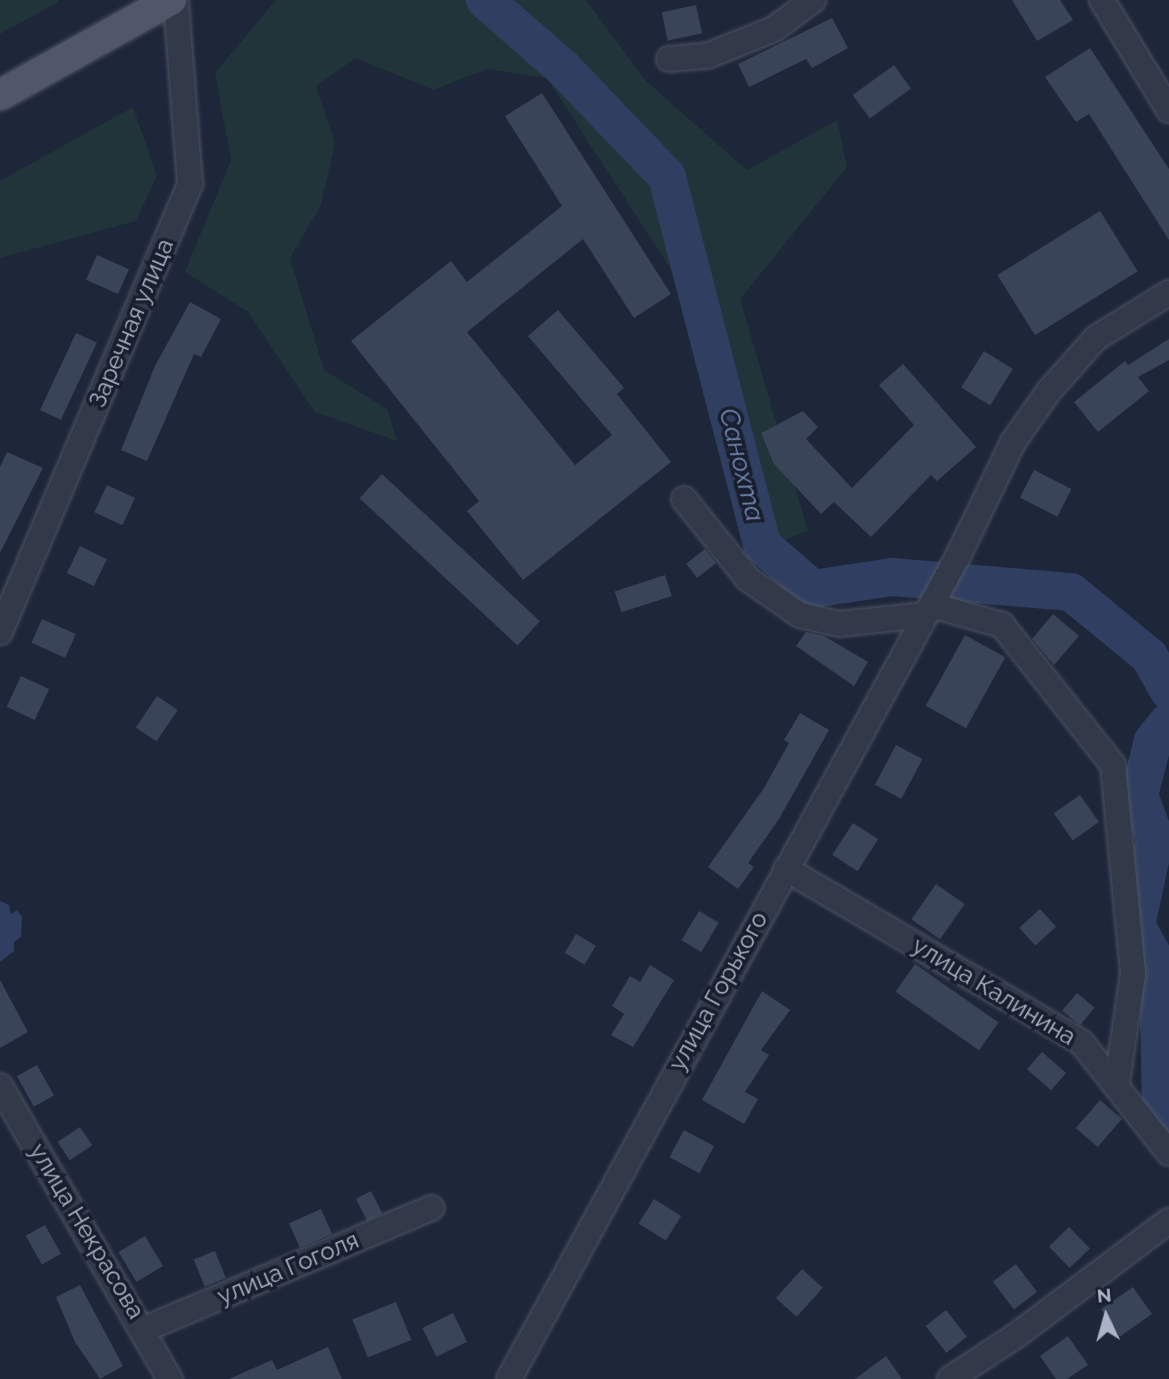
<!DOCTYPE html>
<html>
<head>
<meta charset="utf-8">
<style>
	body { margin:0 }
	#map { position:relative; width:1169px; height:1379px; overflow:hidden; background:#1e2639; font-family:Raleway,sans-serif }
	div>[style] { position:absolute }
	.green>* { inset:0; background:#20343a }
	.water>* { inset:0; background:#303f61 }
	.river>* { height:38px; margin:-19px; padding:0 19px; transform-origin:19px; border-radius:19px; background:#303f61 }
	.building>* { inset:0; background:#3a4459; transform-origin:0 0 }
	.roads { filter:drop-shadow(0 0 2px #4c5364) drop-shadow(0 0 2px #4c5364) }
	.minor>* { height:24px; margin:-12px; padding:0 12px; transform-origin:12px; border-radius:12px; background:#323949 }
	.major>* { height:30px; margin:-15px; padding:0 15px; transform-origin:15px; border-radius:15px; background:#4f5769 }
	span { translate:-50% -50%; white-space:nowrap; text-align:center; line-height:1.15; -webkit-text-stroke:7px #181e2d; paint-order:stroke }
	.street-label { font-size:24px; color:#acb3c6 }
	.water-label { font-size:26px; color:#7186b1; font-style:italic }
	.north { position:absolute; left:1071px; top:1281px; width:70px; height:70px; -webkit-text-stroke:5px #181e2d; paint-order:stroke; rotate:355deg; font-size:19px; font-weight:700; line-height:28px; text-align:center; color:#acb3c6 }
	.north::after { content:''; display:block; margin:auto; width:24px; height:32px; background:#acb3c6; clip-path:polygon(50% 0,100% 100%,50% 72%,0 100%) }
</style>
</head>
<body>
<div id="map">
	<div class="green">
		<div style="clip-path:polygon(0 0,58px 0,58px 2px,0 34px)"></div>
		<div style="clip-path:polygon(276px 0,586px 0,646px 81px,747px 170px,837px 120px,847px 167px,740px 299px,808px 531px,751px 552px,688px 296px,547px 78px,487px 69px,433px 90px,356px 58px,316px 86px,335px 143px,321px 205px,290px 258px,324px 370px,387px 409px,397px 441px,315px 412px,248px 312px,185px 272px,231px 160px,215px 73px)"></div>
		<div style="clip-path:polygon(133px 107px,157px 176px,136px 221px,0 258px,0 181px)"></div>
	</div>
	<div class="water">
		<div style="clip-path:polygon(0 901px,9px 905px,11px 914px,17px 910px,22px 917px,21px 937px,14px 942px,14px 951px,0 962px)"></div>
	</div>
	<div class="river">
		<div style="left:485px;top:0;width:103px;rotate:41.1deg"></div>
		<div style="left:563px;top:68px;width:151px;rotate:46.3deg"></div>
		<div style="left:667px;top:177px;width:380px;rotate:75.5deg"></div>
		<div style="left:762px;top:545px;width:67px;rotate:40.8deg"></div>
		<div style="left:813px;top:589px;width:80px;rotate:-8.6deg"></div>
		<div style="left:892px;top:577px;width:180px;rotate:4.8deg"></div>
		<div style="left:1071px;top:592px;width:101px;rotate:39.4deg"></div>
		<div style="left:1149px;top:656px;width:40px;rotate:60.3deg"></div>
		<div style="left:1169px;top:721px;width:26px;rotate:129deg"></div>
		<div style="left:1153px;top:741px;width:56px;rotate:104.5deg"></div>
		<div style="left:1139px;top:795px;width:46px;rotate:69.6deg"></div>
		<div style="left:1155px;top:838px;width:89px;rotate:102.3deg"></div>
		<div style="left:1136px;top:925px;width:46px;rotate:61.2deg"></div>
		<div style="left:1158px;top:965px;width:141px;rotate:88.8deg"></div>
		<div style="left:1161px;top:1106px;width:15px;rotate:58deg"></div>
	</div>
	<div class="building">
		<div style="clip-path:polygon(1012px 0,1060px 0,1073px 20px,1037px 41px)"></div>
		<div style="left:696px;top:5px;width:29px;height:35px;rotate:78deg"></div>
		<div style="clip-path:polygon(832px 18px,848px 48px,812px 68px,806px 59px,749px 87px,738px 64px)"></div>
		<div style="clip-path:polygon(1090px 48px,1169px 169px,1169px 240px,1089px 114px,1076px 122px,1045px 77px)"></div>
		<div style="left:894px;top:65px;width:29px;height:51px;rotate:54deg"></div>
		<div style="clip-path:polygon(542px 93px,671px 294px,634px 318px,583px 239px,467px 332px,575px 465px,612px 435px,528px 336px,558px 310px,624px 388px,617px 394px,671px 462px,523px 580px,467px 511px,479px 501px,351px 341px,451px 261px,467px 282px,562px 206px,505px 116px)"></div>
		<div style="left:1100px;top:211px;width:71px;height:121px;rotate:58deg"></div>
		<div style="left:97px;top:255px;width:35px;height:27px;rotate:24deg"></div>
		<div style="clip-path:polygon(190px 302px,221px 319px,201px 357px,194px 354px,147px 461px,121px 450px,155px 366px)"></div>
		<div style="left:76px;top:333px;width:23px;height:85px;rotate:25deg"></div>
		<div style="clip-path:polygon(1169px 339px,1169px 360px,1138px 377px,1149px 391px,1098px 432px,1074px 402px,1125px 361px,1128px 365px)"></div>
		<div style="left:984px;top:351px;width:34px;height:43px;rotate:32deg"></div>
		<div style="clip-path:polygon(903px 364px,976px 447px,937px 481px,931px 475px,871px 537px,834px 502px,821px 514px,774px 464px,761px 433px,803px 411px,818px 427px,806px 439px,852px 488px,914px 425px,879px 385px)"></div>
		<div style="clip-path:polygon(7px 452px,43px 468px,0 553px,0 467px)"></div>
		<div style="left:1034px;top:470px;width:42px;height:31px;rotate:27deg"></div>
		<div style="left:382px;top:474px;width:216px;height:33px;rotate:43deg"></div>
		<div style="left:107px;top:485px;width:31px;height:30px;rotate:25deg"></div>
		<div style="left:80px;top:546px;width:30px;height:30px;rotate:26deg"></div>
		<div style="left:705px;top:549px;width:18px;height:24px;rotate:52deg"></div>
		<div style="left:665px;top:575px;width:22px;height:53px;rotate:72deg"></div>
		<div style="clip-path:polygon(1053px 614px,1079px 636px,1054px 665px,1032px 639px)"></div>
		<div style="left:42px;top:619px;width:37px;height:26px;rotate:24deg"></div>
		<div style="clip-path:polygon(806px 632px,824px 636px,868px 662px,854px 686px,796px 646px)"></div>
		<div style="left:965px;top:635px;width:46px;height:81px;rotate:29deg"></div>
		<div style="left:21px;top:676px;width:31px;height:34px;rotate:25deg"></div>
		<div style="left:157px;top:696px;width:25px;height:38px;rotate:34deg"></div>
		<div style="clip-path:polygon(800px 713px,829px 730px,779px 819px,748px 863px,754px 867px,738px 889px,708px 867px,764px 788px,789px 743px,784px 740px)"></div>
		<div style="left:896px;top:745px;width:30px;height:45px;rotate:28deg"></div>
		<div style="left:1080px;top:795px;width:33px;height:32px;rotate:55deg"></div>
		<div style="left:853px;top:823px;width:30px;height:38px;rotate:33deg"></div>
		<div style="left:936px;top:884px;width:35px;height:43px;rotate:35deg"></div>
		<div style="left:1040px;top:909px;width:24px;height:28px;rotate:48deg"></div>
		<div style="left:699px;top:911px;width:23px;height:34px;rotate:31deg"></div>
		<div style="left:576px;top:934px;width:23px;height:22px;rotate:31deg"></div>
		<div style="left:915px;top:964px;width:102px;height:34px;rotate:35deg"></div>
		<div style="clip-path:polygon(650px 965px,674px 980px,633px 1047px,611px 1035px,624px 1014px,612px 1006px,630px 976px,640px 982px)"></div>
		<div style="clip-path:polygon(0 980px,28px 1032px,0 1048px)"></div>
		<div style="clip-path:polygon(762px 991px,790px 1010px,761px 1050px,769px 1055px,745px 1092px,758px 1099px,744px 1124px,702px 1100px)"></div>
		<div style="left:1077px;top:993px;width:23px;height:23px;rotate:40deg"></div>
		<div style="left:1042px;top:1052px;width:32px;height:23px;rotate:41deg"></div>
		<div style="left:37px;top:1065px;width:35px;height:23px;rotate:61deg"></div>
		<div style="left:1100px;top:1100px;width:29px;height:37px;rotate:41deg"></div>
		<div style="left:80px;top:1127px;width:22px;height:27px;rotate:56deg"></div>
		<div style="left:684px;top:1130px;width:34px;height:31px;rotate:28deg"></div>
		<div style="left:371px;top:1191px;width:25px;height:17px;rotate:63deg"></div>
		<div style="left:654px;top:1199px;width:32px;height:29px;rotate:32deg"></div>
		<div style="left:321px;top:1209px;width:27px;height:35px;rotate:66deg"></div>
		<div style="left:45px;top:1225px;width:33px;height:22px;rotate:61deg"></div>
		<div style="left:1069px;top:1227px;width:30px;height:28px;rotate:46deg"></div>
		<div style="left:145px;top:1236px;width:35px;height:31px;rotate:59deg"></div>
		<div style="left:215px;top:1251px;width:29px;height:23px;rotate:68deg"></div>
		<div style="left:1016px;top:1264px;width:35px;height:29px;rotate:53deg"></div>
		<div style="left:802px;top:1269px;width:28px;height:39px;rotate:42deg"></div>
		<div style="clip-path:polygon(80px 1285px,123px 1366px,100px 1379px,75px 1342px,56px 1297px)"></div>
		<div style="left:1133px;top:1287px;width:33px;height:39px;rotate:55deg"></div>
		<div style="left:396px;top:1302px;width:41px;height:47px;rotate:68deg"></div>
		<div style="left:946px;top:1310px;width:34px;height:26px;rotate:52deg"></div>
		<div style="left:453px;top:1313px;width:32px;height:34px;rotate:64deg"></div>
		<div style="clip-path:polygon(1068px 1336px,1088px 1365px,1067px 1379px,1056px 1379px,1040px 1356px)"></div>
		<div style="clip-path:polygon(328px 1347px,342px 1379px,229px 1379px,272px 1360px,277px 1370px)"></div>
		<div style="clip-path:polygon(886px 1356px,902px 1379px,855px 1379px)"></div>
	</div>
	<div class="roads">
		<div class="minor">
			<div style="left:1102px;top:0;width:129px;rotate:58.7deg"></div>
			<div style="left:669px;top:59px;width:38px;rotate:-5deg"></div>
			<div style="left:707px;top:56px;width:72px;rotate:-21.9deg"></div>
			<div style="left:774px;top:29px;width:49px;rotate:-36.6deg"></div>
			<div style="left:684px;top:499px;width:102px;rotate:51.3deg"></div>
			<div style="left:748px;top:579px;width:63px;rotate:34.7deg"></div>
			<div style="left:800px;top:615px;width:40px;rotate:13deg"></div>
			<div style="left:839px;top:624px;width:86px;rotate:-6deg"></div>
			<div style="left:931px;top:605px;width:74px;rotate:15.7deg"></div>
			<div style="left:1002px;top:625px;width:179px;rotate:51.6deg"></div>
			<div style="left:1113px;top:765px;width:210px;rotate:84.5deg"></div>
			<div style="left:1133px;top:974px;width:109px;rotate:98.4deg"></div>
			<div style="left:0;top:632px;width:487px;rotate:-67deg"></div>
			<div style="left:190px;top:184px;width:185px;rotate:-94.4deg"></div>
			<div style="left:786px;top:869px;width:343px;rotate:30.4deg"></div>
			<div style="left:1082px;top:1043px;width:140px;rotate:51.7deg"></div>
			<div style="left:0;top:1086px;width:339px;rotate:59.9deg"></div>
			<div style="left:145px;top:1329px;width:311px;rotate:-22.9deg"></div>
			<div style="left:509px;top:1379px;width:938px;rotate:-61.38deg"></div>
			<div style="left:958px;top:556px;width:127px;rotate:-64.2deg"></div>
			<div style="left:1013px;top:442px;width:62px;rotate:-54.8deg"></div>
			<div style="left:1049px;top:391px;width:71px;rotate:-48.4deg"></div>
			<div style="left:1096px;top:338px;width:86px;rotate:-31.7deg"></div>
			<div style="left:950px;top:1379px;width:80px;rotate:-33.3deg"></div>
			<div style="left:1017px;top:1335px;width:190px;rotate:-36.9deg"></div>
		</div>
		<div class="major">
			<div style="left:0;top:95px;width:196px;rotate:-29.1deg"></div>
		</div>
	</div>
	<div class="street-label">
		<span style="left:131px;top:323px;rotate:-67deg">Заречная улица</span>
		<span style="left:718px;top:991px;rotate:-61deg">улица Горького</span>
		<span style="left:994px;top:991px;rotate:31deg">улица Калинина</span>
		<span style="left:87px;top:1231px;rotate:59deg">улица Некрасова</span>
		<span style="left:288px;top:1268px;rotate:-23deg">улица Гоголя</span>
	</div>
	<div class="water-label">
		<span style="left:741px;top:465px;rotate:76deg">Санохта</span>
	</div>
	<div class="north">N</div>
</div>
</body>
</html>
